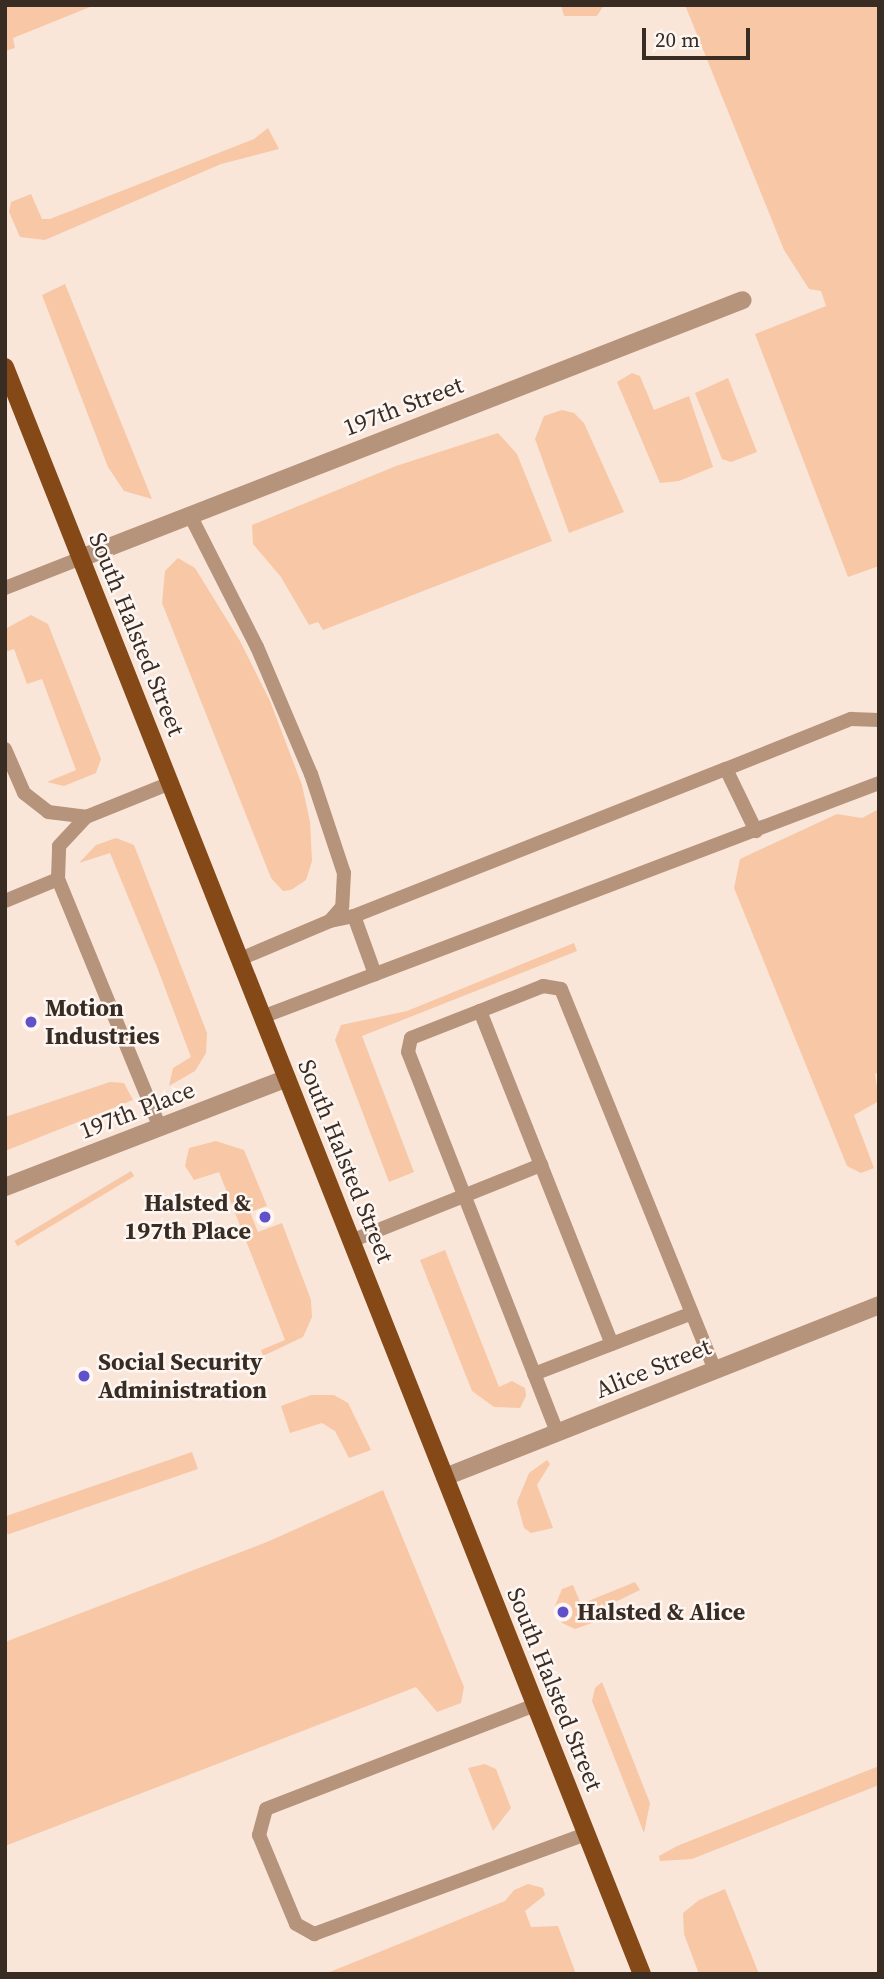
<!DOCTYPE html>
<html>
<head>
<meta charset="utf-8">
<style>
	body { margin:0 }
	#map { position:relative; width:884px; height:1979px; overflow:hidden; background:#fae6d9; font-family:"Source Serif 4",serif }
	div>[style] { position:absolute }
	.green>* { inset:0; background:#f7c7a6; transform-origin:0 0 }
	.service>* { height:14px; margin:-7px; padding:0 7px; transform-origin:7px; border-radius:7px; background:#b6937b }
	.minor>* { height:18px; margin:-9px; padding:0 9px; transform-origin:9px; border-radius:9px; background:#b6937b }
	.primary>* { height:18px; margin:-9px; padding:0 9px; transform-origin:9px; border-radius:9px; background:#844917 }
	.dots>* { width:19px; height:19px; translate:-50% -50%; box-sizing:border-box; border:4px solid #fdf6f2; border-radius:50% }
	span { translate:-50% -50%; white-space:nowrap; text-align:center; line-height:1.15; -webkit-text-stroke:5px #fdf6f2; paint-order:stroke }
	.street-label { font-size:24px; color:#382c23 }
	.poi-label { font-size:24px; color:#382c23; font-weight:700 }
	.left { translate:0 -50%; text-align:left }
	.right { translate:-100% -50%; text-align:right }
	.frame { position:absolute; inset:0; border:7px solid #382c23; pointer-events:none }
	.scale { position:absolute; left:642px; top:28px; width:108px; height:32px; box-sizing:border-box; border:4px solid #382c23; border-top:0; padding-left:9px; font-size:21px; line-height:24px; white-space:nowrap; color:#382c23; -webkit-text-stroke:5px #fdf6f2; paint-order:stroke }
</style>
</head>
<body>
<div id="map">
	<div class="green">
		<div style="clip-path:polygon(5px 5px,95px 5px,13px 38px,15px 48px,5px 51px)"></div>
		<div style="clip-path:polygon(561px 5px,604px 5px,597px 16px,564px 16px)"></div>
		<div style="clip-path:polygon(685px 5px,879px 5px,879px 566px,848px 577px,755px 334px,826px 306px,821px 291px,809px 289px,784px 250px)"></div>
		<div style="clip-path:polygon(268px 128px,279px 149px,221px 164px,45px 240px,20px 237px,9px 212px,11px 202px,31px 194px,42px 219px,50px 219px,254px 139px)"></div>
		<div style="clip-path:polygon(65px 284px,152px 499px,124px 491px,108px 467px,42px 295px)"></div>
		<div style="clip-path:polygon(632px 373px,640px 376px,654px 410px,689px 396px,713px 467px,679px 481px,660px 483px,617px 382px)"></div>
		<div style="clip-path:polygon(728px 378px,757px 452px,731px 462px,722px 459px,695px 393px)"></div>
		<div style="clip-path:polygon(562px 410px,574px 413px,584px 423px,624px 512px,569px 533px,535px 439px,544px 416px)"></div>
		<div style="clip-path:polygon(498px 433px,517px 454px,552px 541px,323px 630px,318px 622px,309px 625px,281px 577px,253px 544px,252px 525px,396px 466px)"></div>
		<div style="clip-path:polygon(178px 558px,195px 568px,240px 641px,270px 701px,302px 785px,310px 822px,312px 861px,306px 880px,291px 890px,283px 891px,271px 878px,162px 603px,165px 571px)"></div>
		<div style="clip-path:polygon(31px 615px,48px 624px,101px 759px,96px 773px,64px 786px,47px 782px,76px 770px,42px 679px,27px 684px,14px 649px,5px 652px,5px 629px)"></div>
		<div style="clip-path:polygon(879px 809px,879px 1072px,875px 1074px,879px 1101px,854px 1115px,874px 1168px,861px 1173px,847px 1166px,734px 888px,740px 859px,837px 814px,862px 818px)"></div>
		<div style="clip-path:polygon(116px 838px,134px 845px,207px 1033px,206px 1053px,195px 1071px,169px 1086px,173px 1068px,191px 1057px,157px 967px,110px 853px,79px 863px,96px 845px)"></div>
		<div style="clip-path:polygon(574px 943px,577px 951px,362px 1036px,414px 1172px,389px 1182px,335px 1040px,341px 1025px,407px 1011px)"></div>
		<div style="clip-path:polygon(110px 1082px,124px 1083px,133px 1100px,5px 1151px,5px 1117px)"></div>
		<div style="clip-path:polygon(216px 1141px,244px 1150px,267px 1206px,250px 1212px,258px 1232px,282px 1223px,311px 1300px,312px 1317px,303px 1337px,263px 1356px,261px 1350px,285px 1340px,219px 1172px,194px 1180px,185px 1166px,189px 1148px)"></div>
		<div style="left:131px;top:1171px;width:6px;height:136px;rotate:59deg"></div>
		<div style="clip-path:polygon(445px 1250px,499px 1387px,512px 1381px,525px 1388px,526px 1396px,520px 1408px,494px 1407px,472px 1391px,420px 1260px)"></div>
		<div style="clip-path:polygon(311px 1395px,334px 1395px,348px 1403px,371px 1450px,349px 1458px,335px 1431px,322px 1423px,290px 1433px,281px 1406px)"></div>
		<div style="left:192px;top:1452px;width:18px;height:201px;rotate:71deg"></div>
		<div style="clip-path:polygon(547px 1460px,550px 1464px,537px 1485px,553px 1528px,531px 1533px,524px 1528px,517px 1502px,529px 1473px)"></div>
		<div style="clip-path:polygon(383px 1490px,464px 1687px,461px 1703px,437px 1712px,416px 1687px,5px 1846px,5px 1642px,267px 1542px)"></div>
		<div style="clip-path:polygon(635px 1582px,640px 1590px,611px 1604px,592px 1623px,575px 1629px,562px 1623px,555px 1606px,562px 1589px,573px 1585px,581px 1604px)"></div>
		<div style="clip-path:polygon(602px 1682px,650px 1803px,644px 1833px,592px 1701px,595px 1688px)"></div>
		<div style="clip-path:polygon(485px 1764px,496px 1769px,511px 1808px,493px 1831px,468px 1768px)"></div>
		<div style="clip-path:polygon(879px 1766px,879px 1785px,692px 1859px,660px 1861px,659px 1856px,677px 1846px)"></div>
		<div style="clip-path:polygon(528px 1884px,543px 1888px,545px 1895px,525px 1911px,531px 1927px,558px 1926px,576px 1974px,325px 1974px,505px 1901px,514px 1890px)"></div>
		<div style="clip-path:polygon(725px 1889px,759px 1974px,699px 1974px,684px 1934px,683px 1913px,699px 1900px)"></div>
	</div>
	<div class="service">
		<div style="left:190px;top:515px;width:148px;rotate:63.1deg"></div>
		<div style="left:257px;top:647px;width:138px;rotate:67deg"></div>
		<div style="left:311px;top:774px;width:104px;rotate:71.6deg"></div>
		<div style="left:344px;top:873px;width:34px;rotate:93deg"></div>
		<div style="left:342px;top:907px;width:18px;rotate:131deg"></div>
		<div style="left:330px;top:921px;width:98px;rotate:157.1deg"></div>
		<div style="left:5px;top:588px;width:82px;rotate:-21.5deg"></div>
		<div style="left:5px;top:749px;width:48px;rotate:66.6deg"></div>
		<div style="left:24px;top:793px;width:31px;rotate:38deg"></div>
		<div style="left:48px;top:812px;width:38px;rotate:7deg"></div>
		<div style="left:726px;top:769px;width:135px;rotate:-21.8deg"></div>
		<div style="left:851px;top:719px;width:28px;rotate:2deg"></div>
		<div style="left:58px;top:879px;width:269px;rotate:67.7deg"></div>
		<div style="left:5px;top:901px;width:57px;rotate:-22.5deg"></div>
		<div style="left:58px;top:879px;width:33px;rotate:-88deg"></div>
		<div style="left:59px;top:846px;width:40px;rotate:-47deg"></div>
		<div style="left:86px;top:817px;width:91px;rotate:-22deg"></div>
		<div style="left:354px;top:916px;width:62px;rotate:70.1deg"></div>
		<div style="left:330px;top:921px;width:25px;rotate:-12deg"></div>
		<div style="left:354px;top:916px;width:400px;rotate:-21.6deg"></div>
		<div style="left:726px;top:769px;width:69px;rotate:64.2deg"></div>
		<div style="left:480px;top:1011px;width:68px;rotate:-21.6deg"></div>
		<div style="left:543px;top:986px;width:18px;rotate:9deg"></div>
		<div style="left:561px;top:989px;width:411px;rotate:68deg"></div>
		<div style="left:262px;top:1017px;width:660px;rotate:-20.77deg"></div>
		<div style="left:351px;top:1241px;width:205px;rotate:-21.8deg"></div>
		<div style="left:534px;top:1374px;width:169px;rotate:-21.1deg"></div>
		<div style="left:557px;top:1432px;width:408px;rotate:-111.4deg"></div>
		<div style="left:408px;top:1052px;width:14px;rotate:-78deg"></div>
		<div style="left:411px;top:1038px;width:74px;rotate:-21.4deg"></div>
		<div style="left:480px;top:1011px;width:358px;rotate:68.4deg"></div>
		<div style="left:535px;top:1705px;width:288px;rotate:158.9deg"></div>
		<div style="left:266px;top:1809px;width:27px;rotate:105deg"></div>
		<div style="left:259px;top:1835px;width:96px;rotate:67.4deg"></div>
		<div style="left:296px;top:1924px;width:21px;rotate:29deg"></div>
		<div style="left:314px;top:1934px;width:290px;rotate:-20.2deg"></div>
	</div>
	<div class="minor">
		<div style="left:81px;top:558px;width:710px;rotate:-21.29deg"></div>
		<div style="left:5px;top:1187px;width:302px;rotate:-21.1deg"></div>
		<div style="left:445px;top:1477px;width:467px;rotate:-21.6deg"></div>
	</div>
	<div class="primary">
		<div style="left:5px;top:367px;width:1729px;rotate:68.38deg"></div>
	</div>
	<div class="dots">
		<div style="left:31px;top:1022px;background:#6051ca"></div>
		<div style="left:265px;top:1217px;background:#6051ca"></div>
		<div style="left:84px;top:1376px;background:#6051ca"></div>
		<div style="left:563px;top:1612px;background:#6051ca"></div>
	</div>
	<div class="street-label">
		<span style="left:403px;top:406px;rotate:-21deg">197th Street</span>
		<span style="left:137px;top:634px;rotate:68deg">South Halsted Street</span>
		<span style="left:137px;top:1110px;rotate:-21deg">197th Place</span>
		<span style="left:346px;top:1161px;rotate:68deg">South Halsted Street</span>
		<span style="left:653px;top:1368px;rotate:-22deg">Alice Street</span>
		<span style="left:555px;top:1689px;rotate:68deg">South Halsted Street</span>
	</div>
	<div class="poi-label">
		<span class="left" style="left:45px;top:1022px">Motion<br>Industries</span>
		<span class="right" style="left:251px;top:1217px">Halsted &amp;<br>197th Place</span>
		<span class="left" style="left:98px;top:1376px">Social Security<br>Administration</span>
		<span class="left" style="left:577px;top:1612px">Halsted &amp; Alice</span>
	</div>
	<div class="frame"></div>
	<div class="scale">20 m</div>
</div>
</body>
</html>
